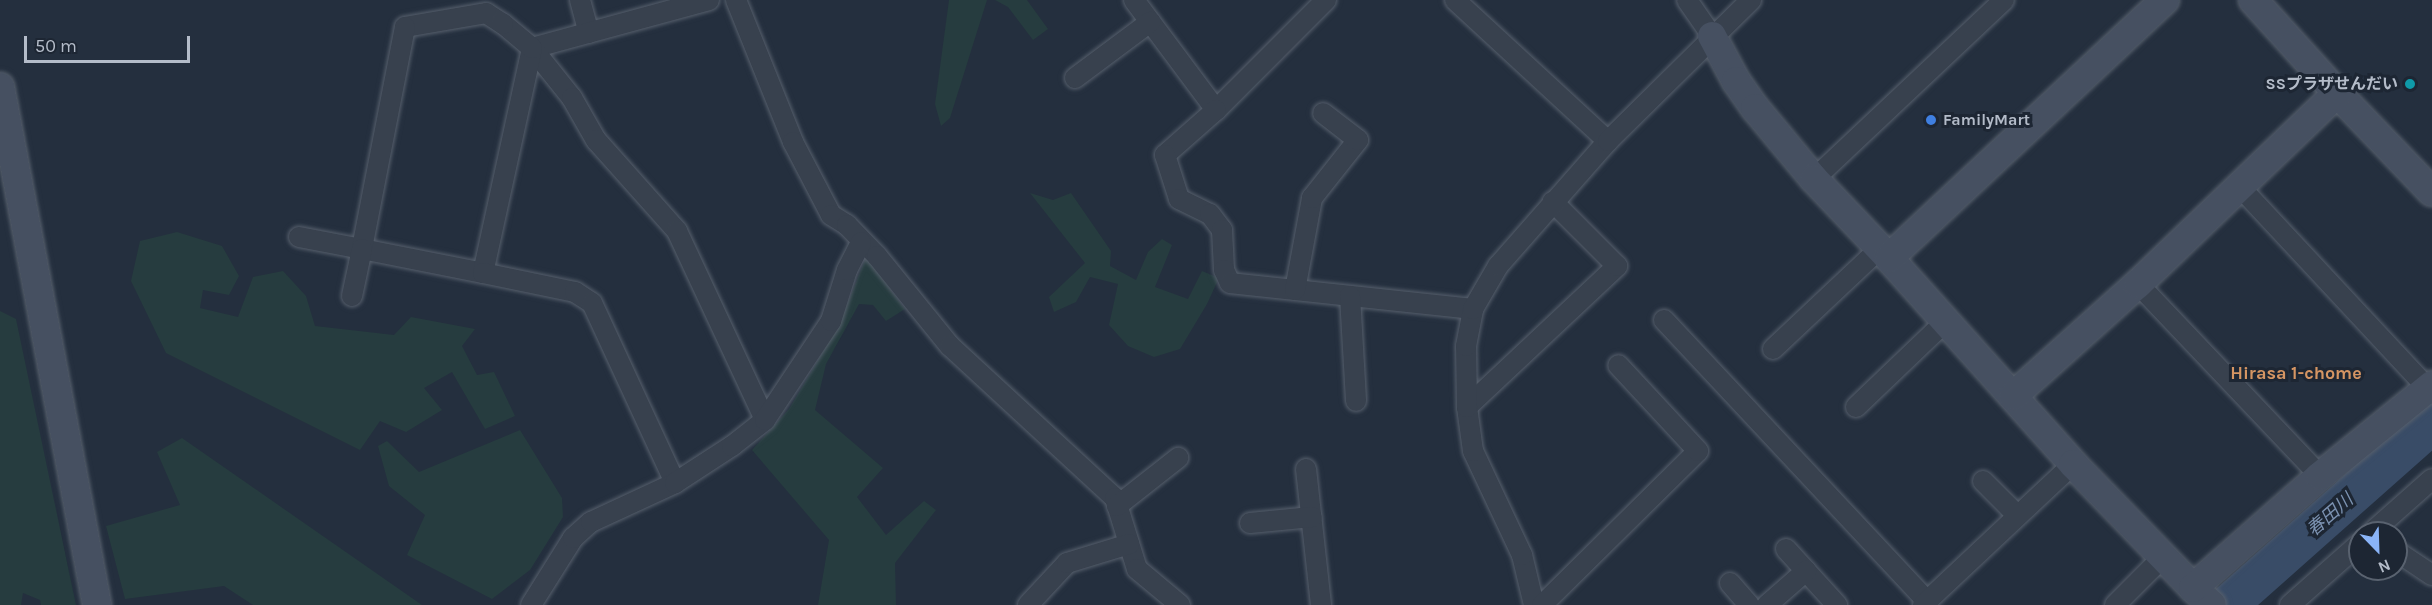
<!DOCTYPE html>
<html>
<head>
<meta charset="utf-8">
<style>
	body { margin:0 }
	#map { position:relative; width:2432px; height:605px; overflow:hidden; background:#242f3e; font-family:Karla,"Noto Sans JP",sans-serif }
	div>[style] { position:absolute }
	.green>* { inset:0; background:#263c3f }
	.river>* { height:40px; margin:-20px; padding:0 20px; transform-origin:20px; border-radius:20px; background:#394c67 }
	.roads { filter:drop-shadow(0 0 2px #565f6c) drop-shadow(0 0 2px #565f6c) }
	.street>* { height:20px; margin:-10px; padding:0 10px; transform-origin:10px; border-radius:10px; background:#38414e }
	.secondary>* { height:28px; margin:-14px; padding:0 14px; transform-origin:14px; border-radius:14px; background:#465061 }
	.dots>* { width:16px; height:16px; translate:-50% -50%; box-sizing:border-box; border:3px solid #1d2633; border-radius:50% }
	span { translate:-50% -50%; white-space:nowrap; text-align:center; line-height:1.15; -webkit-text-stroke:6px #1d2633; paint-order:stroke }
	.poi-label { font-size:16px; color:#b4bcc9; font-weight:700 }
	.right { translate:-100% -50%; text-align:right }
	.left { translate:0 -50%; text-align:left }
	.neighbourhood-label { font-size:18px; color:#d59563; font-weight:700 }
	.water-label { font-size:18px; color:#7c92b1; font-style:italic }
	.north { position:absolute; left:2348px; top:521px; width:60px; height:60px; box-sizing:border-box; background:#1d2633; border:2px solid #59626f; border-radius:50%; rotate:157deg; font-size:16px; font-weight:700; line-height:24px; text-align:center; color:#b4bcc9 }
	.north::after { content:''; display:block; margin:auto; width:21px; height:27px; background:#8ab4f8; clip-path:polygon(50% 0,100% 100%,50% 72%,0 100%) }
	.scale { position:absolute; left:24px; top:36px; width:166px; height:27px; box-sizing:border-box; border:3px solid #b4bcc9; border-top:0; padding-left:8px; font-size:18px; line-height:21px; white-space:nowrap; color:#b4bcc9; -webkit-text-stroke:4px #1d2633; paint-order:stroke }
</style>
</head>
<body>
<div id="map">
	<div class="green">
		<div style="clip-path:polygon(949px 0,987px 0,950px 118px,941px 126px,935px 104px)"></div>
		<div style="clip-path:polygon(995px 0,1027px 0,1048px 29px,1033px 40px,1008px 7px)"></div>
		<div style="clip-path:polygon(1030px 193px,1053px 200px,1071px 193px,1111px 251px,1110px 266px,1136px 280px,1148px 252px,1162px 239px,1172px 245px,1155px 287px,1188px 299px,1202px 271px,1219px 278px,1207px 304px,1180px 349px,1154px 357px,1128px 346px,1109px 325px,1118px 284px,1090px 277px,1076px 302px,1054px 312px,1049px 297px,1085px 263px)"></div>
		<div style="clip-path:polygon(177px 232px,222px 246px,239px 276px,229px 295px,203px 290px,200px 308px,238px 317px,253px 277px,283px 271px,306px 296px,315px 326px,394px 335px,411px 317px,475px 329px,462px 346px,477px 375px,494px 372px,515px 416px,485px 429px,452px 372px,424px 388px,442px 410px,406px 432px,380px 421px,360px 450px,166px 353px,131px 281px,140px 241px)"></div>
		<div style="clip-path:polygon(866px 257px,905px 309px,886px 321px,873px 305px,859px 304px,826px 364px,815px 410px,883px 468px,857px 497px,886px 535px,924px 501px,936px 510px,895px 563px,896px 605px,818px 605px,829px 540px,752px 450px,789px 409px,839px 325px)"></div>
		<div style="clip-path:polygon(0 311px,16px 319px,76px 605px,41px 605px,40px 600px,23px 593px,21px 605px,0 605px)"></div>
		<div style="clip-path:polygon(520px 430px,562px 498px,563px 517px,530px 570px,492px 599px,407px 555px,425px 515px,389px 486px,378px 446px,387px 441px,419px 472px)"></div>
		<div style="clip-path:polygon(182px 438px,422px 605px,253px 605px,224px 586px,125px 599px,106px 526px,180px 505px,157px 452px)"></div>
	</div>
	<div class="river">
		<div style="left:2228px;top:605px;width:273px;rotate:-41.6deg"></div>
	</div>
	<div class="roads">
		<div class="street">
			<div style="left:580px;top:0;width:34px;rotate:75deg"></div>
			<div style="left:709px;top:0;width:183px;rotate:164.8deg"></div>
			<div style="left:532px;top:48px;width:64px;rotate:51.3deg"></div>
			<div style="left:572px;top:98px;width:48px;rotate:60.3deg"></div>
			<div style="left:596px;top:140px;width:122px;rotate:48.3deg"></div>
			<div style="left:677px;top:231px;width:208px;rotate:65deg"></div>
			<div style="left:736px;top:0;width:153px;rotate:68.1deg"></div>
			<div style="left:793px;top:142px;width:82px;rotate:62.5deg"></div>
			<div style="left:831px;top:215px;width:19px;rotate:32deg"></div>
			<div style="left:847px;top:225px;width:43px;rotate:45.9deg"></div>
			<div style="left:877px;top:256px;width:116px;rotate:51deg"></div>
			<div style="left:950px;top:346px;width:224px;rotate:42.7deg"></div>
			<div style="left:1115px;top:498px;width:74px;rotate:72.8deg"></div>
			<div style="left:1137px;top:569px;width:56px;rotate:39.9deg"></div>
			<div style="left:1134px;top:0;width:137px;rotate:53.3deg"></div>
			<div style="left:1326px;top:0;width:156px;rotate:135deg"></div>
			<div style="left:1216px;top:110px;width:68px;rotate:138.6deg"></div>
			<div style="left:1165px;top:155px;width:46px;rotate:72.3deg"></div>
			<div style="left:1179px;top:199px;width:34px;rotate:26deg"></div>
			<div style="left:1210px;top:214px;width:20px;rotate:53deg"></div>
			<div style="left:1222px;top:230px;width:40px;rotate:87.1deg"></div>
			<div style="left:1224px;top:270px;width:14px;rotate:65deg"></div>
			<div style="left:1230px;top:283px;width:244px;rotate:6.1deg"></div>
			<div style="left:1455px;top:0;width:208px;rotate:42.7deg"></div>
			<div style="left:1687px;top:0;width:44px;rotate:55.2deg"></div>
			<div style="left:1075px;top:78px;width:94px;rotate:-36.7deg"></div>
			<div style="left:1814px;top:179px;width:261px;rotate:-43.3deg"></div>
			<div style="left:2240px;top:187px;width:282px;rotate:47deg"></div>
			<div style="left:299px;top:237px;width:64px;rotate:10.8deg"></div>
			<div style="left:362px;top:249px;width:123px;rotate:11.2deg"></div>
			<div style="left:483px;top:273px;width:230px;rotate:-77.7deg"></div>
			<div style="left:532px;top:48px;width:38px;rotate:-140deg"></div>
			<div style="left:503px;top:24px;width:20px;rotate:-147deg"></div>
			<div style="left:486px;top:13px;width:82px;rotate:170.2deg"></div>
			<div style="left:405px;top:27px;width:226px;rotate:101deg"></div>
			<div style="left:362px;top:249px;width:48px;rotate:102deg"></div>
			<div style="left:483px;top:273px;width:94px;rotate:11.7deg"></div>
			<div style="left:575px;top:292px;width:20px;rotate:33deg"></div>
			<div style="left:592px;top:303px;width:198px;rotate:65.2deg"></div>
			<div style="left:2138px;top:284px;width:265px;rotate:46.5deg"></div>
			<div style="left:1295px;top:290px;width:94px;rotate:-79.5deg"></div>
			<div style="left:1312px;top:198px;width:74px;rotate:-51.6deg"></div>
			<div style="left:1358px;top:140px;width:44px;rotate:-142.4deg"></div>
			<div style="left:1350px;top:296px;width:105px;rotate:86.7deg"></div>
			<div style="left:1664px;top:320px;width:385px;rotate:46.9deg"></div>
			<div style="left:1773px;top:349px;width:147px;rotate:-43.3deg"></div>
			<div style="left:1467px;top:407px;width:206px;rotate:-43.2deg"></div>
			<div style="left:1617px;top:266px;width:91px;rotate:-135deg"></div>
			<div style="left:1856px;top:407px;width:124px;rotate:-43.7deg"></div>
			<div style="left:1306px;top:469px;width:137px;rotate:83.7deg"></div>
			<div style="left:1983px;top:481px;width:49px;rotate:45deg"></div>
			<div style="left:1117px;top:506px;width:78px;rotate:-38.2deg"></div>
			<div style="left:1250px;top:523px;width:62px;rotate:-5.5deg"></div>
			<div style="left:2371px;top:533px;width:81px;rotate:-41.5deg"></div>
			<div style="left:1786px;top:549px;width:76px;rotate:47.7deg"></div>
			<div style="left:2396px;top:551px;width:43px;rotate:33.7deg"></div>
			<div style="left:1730px;top:583px;width:29px;rotate:49deg"></div>
			<div style="left:531px;top:605px;width:79px;rotate:-57.9deg"></div>
			<div style="left:573px;top:538px;width:24px;rotate:-42deg"></div>
			<div style="left:591px;top:522px;width:93px;rotate:-24.9deg"></div>
			<div style="left:675px;top:483px;width:68px;rotate:-33deg"></div>
			<div style="left:732px;top:446px;width:42px;rotate:-38.2deg"></div>
			<div style="left:765px;top:420px;width:119px;rotate:-56.3deg"></div>
			<div style="left:831px;top:321px;width:53px;rotate:-72.6deg"></div>
			<div style="left:847px;top:270px;width:31px;rotate:-63deg"></div>
			<div style="left:1028px;top:605px;width:57px;rotate:-47.1deg"></div>
			<div style="left:1067px;top:563px;width:65px;rotate:-17deg"></div>
			<div style="left:1534px;top:605px;width:51px;rotate:-103.5deg"></div>
			<div style="left:1522px;top:555px;width:115px;rotate:-115.2deg"></div>
			<div style="left:1473px;top:451px;width:44px;rotate:-97.8deg"></div>
			<div style="left:1467px;top:407px;width:61px;rotate:-90.9deg"></div>
			<div style="left:1466px;top:346px;width:38px;rotate:-79deg"></div>
			<div style="left:1473px;top:309px;width:50px;rotate:-59.8deg"></div>
			<div style="left:1498px;top:266px;width:167px;rotate:-48.7deg"></div>
			<div style="left:1608px;top:141px;width:201px;rotate:-44.6deg"></div>
			<div style="left:1542px;top:605px;width:219px;rotate:-44.6deg"></div>
			<div style="left:1698px;top:451px;width:117px;rotate:-132.9deg"></div>
			<div style="left:1767px;top:605px;width:52px;rotate:-41.1deg"></div>
			<div style="left:1923px;top:605px;width:206px;rotate:-43.2deg"></div>
			<div style="left:2115px;top:605px;width:68px;rotate:-45deg"></div>
			<div style="left:2290px;top:605px;width:94px;rotate:-41.5deg"></div>
		</div>
		<div class="secondary">
			<div style="left:2253px;top:0;width:125px;rotate:47.9deg"></div>
			<div style="left:2337px;top:93px;width:137px;rotate:46.2deg"></div>
			<div style="left:1712px;top:36px;width:51px;rotate:61.9deg"></div>
			<div style="left:1736px;top:81px;width:33px;rotate:55deg"></div>
			<div style="left:1755px;top:108px;width:92px;rotate:50.3deg"></div>
			<div style="left:1814px;top:179px;width:109px;rotate:46.5deg"></div>
			<div style="left:1889px;top:258px;width:276px;rotate:48.2deg"></div>
			<div style="left:2073px;top:464px;width:173px;rotate:45.9deg"></div>
			<div style="left:2193px;top:588px;width:25px;rotate:42deg"></div>
			<div style="left:0;top:87px;width:527px;rotate:79.39deg"></div>
			<div style="left:1889px;top:258px;width:378px;rotate:-43.1deg"></div>
			<div style="left:2013px;top:396px;width:168px;rotate:-41.9deg"></div>
			<div style="left:2138px;top:284px;width:276px;rotate:-43.8deg"></div>
			<div style="left:2193px;top:588px;width:169px;rotate:-41.4deg"></div>
			<div style="left:2320px;top:476px;width:144px;rotate:-39.1deg"></div>
		</div>
	</div>
	<div class="dots">
		<div style="left:2410px;top:84px;background:#0f9aa8"></div>
		<div style="left:1931px;top:120px;background:#3f7fe0"></div>
	</div>
	<div class="poi-label">
		<span class="right" style="left:2398px;top:84px">SSプラザせんだい</span>
		<span class="left" style="left:1943px;top:120px">FamilyMart</span>
	</div>
	<div class="neighbourhood-label">
		<span style="left:2296px;top:373px">Hirasa 1-chome</span>
	</div>
	<div class="water-label">
		<span style="left:2330px;top:515px;rotate:-41deg">春田川</span>
	</div>
	<div class="north">N</div>
	<div class="scale">50 m</div>
</div>
</body>
</html>
